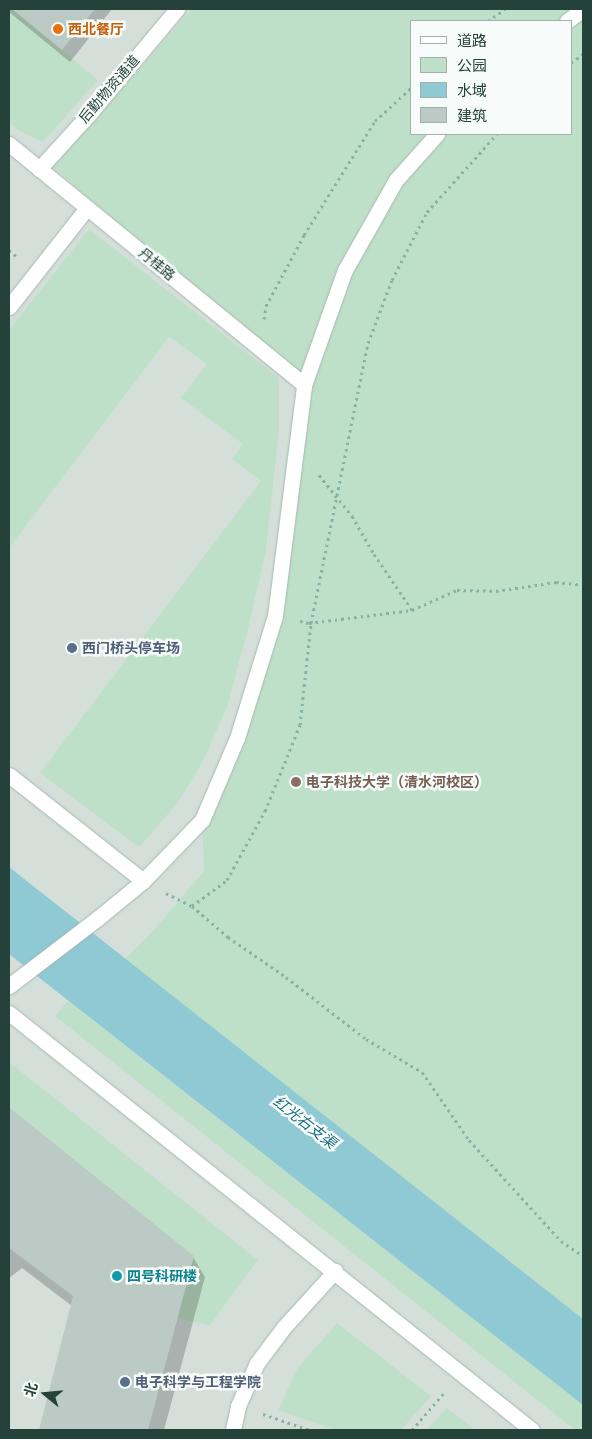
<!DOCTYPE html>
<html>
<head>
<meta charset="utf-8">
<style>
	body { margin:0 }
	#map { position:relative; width:592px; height:1439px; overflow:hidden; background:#e6efeb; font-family:Helvetica,"Noto Sans SC",sans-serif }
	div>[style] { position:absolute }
	.built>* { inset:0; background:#d4dfda }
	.green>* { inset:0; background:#bfe0c8 }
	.water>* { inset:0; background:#8ec9d4 }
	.shadow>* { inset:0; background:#0003 }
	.building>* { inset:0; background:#bbcac4 }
	.path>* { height:3px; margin-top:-1.5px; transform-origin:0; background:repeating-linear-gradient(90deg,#86b3a5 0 2.5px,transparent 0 6.5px) }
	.roads { filter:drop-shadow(0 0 1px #a8b8b2) drop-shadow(0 0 1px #a8b8b2) }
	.minor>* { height:15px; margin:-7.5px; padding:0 7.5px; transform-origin:7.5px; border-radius:7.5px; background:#fff }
	.dots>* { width:14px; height:14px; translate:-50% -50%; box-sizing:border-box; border:2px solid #f7fbf9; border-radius:50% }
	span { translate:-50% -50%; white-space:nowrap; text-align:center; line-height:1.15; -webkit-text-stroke:5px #f7fbf9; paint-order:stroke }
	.food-label { font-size:14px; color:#c56008; font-weight:700 }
	.left { translate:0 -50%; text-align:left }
	.street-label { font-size:14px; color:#24423a }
	.service-label { font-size:14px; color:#4e5e75; font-weight:700 }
	.education-label { font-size:14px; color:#785e54; font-weight:700 }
	.culture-label { font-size:14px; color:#0d838f; font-weight:700 }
	.water-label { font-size:15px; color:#1c6f80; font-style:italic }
	.frame { position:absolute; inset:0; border:10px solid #24423a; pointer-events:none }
	.legend { position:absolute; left:410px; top:20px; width:162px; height:115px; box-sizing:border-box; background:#f7fbf9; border:1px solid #a3b1ad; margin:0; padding:6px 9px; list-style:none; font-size:15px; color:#24423a }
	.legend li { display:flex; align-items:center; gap:10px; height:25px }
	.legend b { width:25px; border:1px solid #a3b1ad }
	.north { position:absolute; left:20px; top:1369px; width:50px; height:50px; -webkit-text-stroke:4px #f7fbf9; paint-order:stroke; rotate:287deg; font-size:14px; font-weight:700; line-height:20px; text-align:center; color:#24423a }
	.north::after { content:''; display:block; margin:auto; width:18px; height:22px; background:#24423a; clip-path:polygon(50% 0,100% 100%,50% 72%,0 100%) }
</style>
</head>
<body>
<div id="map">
	<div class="built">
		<div style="clip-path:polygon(evenodd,9px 9px,583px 9px,583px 1430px,9px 1430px,9px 9px,411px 21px,571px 21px,571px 134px,411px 134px,411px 21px)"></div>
	</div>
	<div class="green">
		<div style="clip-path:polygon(9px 9px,12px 9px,98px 80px,43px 142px,19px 131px,9px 122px)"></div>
		<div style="clip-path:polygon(evenodd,192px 9px,583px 9px,583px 1319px,125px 959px,153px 931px,204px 871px,202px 820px,275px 616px,304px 385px,235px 328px,53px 167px,192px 9px,411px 21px,571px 21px,571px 134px,411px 134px,411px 21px)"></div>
		<div style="clip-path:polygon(89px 229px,279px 378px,279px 431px,266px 550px,249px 625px,227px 707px,202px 763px,177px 804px,139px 847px,40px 773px,261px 481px,232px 459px,243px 444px,181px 398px,207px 364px,169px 337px,9px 548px,9px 330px)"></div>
		<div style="clip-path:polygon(68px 1001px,583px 1405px,583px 1430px,575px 1430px,55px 1016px)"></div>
		<div style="clip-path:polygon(9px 1062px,258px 1260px,210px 1325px,177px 1318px,194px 1256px,13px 1110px,9px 1113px)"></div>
		<div style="clip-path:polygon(337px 1323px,431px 1396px,401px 1430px,335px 1430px,278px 1410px,297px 1369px)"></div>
		<div style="clip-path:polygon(447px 1408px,475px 1430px,427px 1430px)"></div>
	</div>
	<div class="water">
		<div style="clip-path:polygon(9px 867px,583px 1319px,583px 1405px,9px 954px)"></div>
	</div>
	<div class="shadow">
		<div style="clip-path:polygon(9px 9px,112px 9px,70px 62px,9px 12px)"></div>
		<div style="clip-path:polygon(13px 1112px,193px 1257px,205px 1277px,164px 1430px,40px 1430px,72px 1306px,22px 1268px,9px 1278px,9px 1114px)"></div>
	</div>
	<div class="building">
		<div style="clip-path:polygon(12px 9px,95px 9px,62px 50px)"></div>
		<div style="clip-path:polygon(9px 1107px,194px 1256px,148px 1430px,39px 1430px,73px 1296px,9px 1248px)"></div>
	</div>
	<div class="path">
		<div style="left:488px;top:21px;width:21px;rotate:-35deg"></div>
		<div style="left:571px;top:63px;width:15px;rotate:-37deg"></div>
		<div style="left:9px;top:250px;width:9px;rotate:41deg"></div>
		<div style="left:264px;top:319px;width:13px;rotate:-81deg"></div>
		<div style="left:266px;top:306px;width:81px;rotate:-61.8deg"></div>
		<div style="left:304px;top:235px;width:134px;rotate:-58.1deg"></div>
		<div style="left:375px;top:121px;width:49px;rotate:-42.5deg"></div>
		<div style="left:319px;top:475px;width:53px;rotate:51.2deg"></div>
		<div style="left:352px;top:516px;width:44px;rotate:59.9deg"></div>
		<div style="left:374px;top:554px;width:68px;rotate:55.8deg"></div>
		<div style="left:300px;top:621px;width:9px;rotate:13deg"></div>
		<div style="left:309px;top:623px;width:104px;rotate:-7.2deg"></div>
		<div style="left:412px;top:610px;width:49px;rotate:-24deg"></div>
		<div style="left:457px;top:590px;width:39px;rotate:1deg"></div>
		<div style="left:496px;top:591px;width:61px;rotate:-8.5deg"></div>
		<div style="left:556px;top:582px;width:27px;rotate:6deg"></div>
		<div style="left:166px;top:893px;width:29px;rotate:27deg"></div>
		<div style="left:192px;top:906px;width:48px;rotate:40.7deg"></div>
		<div style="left:228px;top:937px;width:70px;rotate:34.6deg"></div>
		<div style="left:286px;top:977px;width:101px;rotate:37.8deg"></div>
		<div style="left:366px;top:1039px;width:65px;rotate:30.5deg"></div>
		<div style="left:422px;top:1072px;width:83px;rotate:55.3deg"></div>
		<div style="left:469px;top:1140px;width:137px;rotate:47.7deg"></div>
		<div style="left:561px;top:1241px;width:27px;rotate:34deg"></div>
		<div style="left:192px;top:906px;width:44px;rotate:-36.6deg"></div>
		<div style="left:227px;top:880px;width:79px;rotate:-61.2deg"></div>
		<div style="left:265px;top:811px;width:93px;rotate:-67.9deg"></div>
		<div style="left:300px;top:725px;width:103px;rotate:-83.8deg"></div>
		<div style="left:311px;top:623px;width:286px;rotate:-78.5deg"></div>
		<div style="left:368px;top:343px;width:67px;rotate:-69.1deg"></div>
		<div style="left:392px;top:280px;width:76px;rotate:-62.8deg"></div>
		<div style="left:427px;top:212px;width:105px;rotate:-48.1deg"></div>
		<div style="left:263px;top:1414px;width:50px;rotate:18.8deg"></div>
		<div style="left:412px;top:1430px;width:48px;rotate:-49.3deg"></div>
	</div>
	<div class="roads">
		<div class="minor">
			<div style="left:567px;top:21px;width:20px;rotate:-37deg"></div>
			<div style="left:9px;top:144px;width:381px;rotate:39.2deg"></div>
			<div style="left:39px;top:169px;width:76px;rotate:-47.7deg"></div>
			<div style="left:90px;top:113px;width:136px;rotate:-50.1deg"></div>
			<div style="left:9px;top:307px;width:126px;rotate:-51.8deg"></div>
			<div style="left:9px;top:775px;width:171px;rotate:38.3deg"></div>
			<div style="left:9px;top:986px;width:112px;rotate:-37.4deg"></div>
			<div style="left:98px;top:918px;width:58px;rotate:-39.4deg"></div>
			<div style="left:143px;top:881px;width:85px;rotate:-46deg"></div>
			<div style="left:202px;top:820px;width:89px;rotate:-66.9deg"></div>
			<div style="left:237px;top:738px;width:128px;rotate:-72.7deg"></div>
			<div style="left:275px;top:616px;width:233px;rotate:-82.8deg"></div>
			<div style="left:304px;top:385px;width:122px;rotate:-70.4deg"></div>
			<div style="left:345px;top:270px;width:103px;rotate:-60.5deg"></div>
			<div style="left:396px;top:180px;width:62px;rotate:-48.3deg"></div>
			<div style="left:9px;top:1013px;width:669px;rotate:38.57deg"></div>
			<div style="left:233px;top:1430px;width:25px;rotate:-78deg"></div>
			<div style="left:238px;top:1406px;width:47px;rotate:-66.2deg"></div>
			<div style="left:257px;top:1363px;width:45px;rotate:-53.1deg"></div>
			<div style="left:284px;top:1327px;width:76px;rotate:-47.7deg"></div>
		</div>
	</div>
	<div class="dots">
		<div style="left:58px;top:29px;background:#e8710a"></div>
		<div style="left:72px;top:648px;background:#5c6f8a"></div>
		<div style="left:296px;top:782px;background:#8d6e63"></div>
		<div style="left:117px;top:1276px;background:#0f9aa8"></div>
		<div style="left:125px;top:1382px;background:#5c6f8a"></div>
	</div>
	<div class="food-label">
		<span class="left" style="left:68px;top:29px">西北餐厅</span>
	</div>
	<div class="street-label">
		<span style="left:109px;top:89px;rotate:-49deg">后勤物资通道</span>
		<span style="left:157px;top:264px;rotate:39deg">丹桂路</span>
	</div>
	<div class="service-label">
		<span class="left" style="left:82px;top:648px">西门桥头停车场</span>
		<span class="left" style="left:135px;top:1382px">电子科学与工程学院</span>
	</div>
	<div class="education-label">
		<span class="left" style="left:306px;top:782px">电子科技大学（清水河校区）</span>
	</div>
	<div class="culture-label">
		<span class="left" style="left:127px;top:1276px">四号科研楼</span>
	</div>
	<div class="water-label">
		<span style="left:305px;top:1122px;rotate:38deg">红光右支渠</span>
	</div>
	<div class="frame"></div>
	<ul class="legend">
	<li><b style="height:6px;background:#fff"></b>道路</li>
	<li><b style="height:14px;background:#bfe0c8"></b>公园</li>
	<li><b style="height:14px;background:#8ec9d4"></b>水域</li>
	<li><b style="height:14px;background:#bbcac4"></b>建筑</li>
	</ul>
	<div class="north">北</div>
</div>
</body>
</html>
